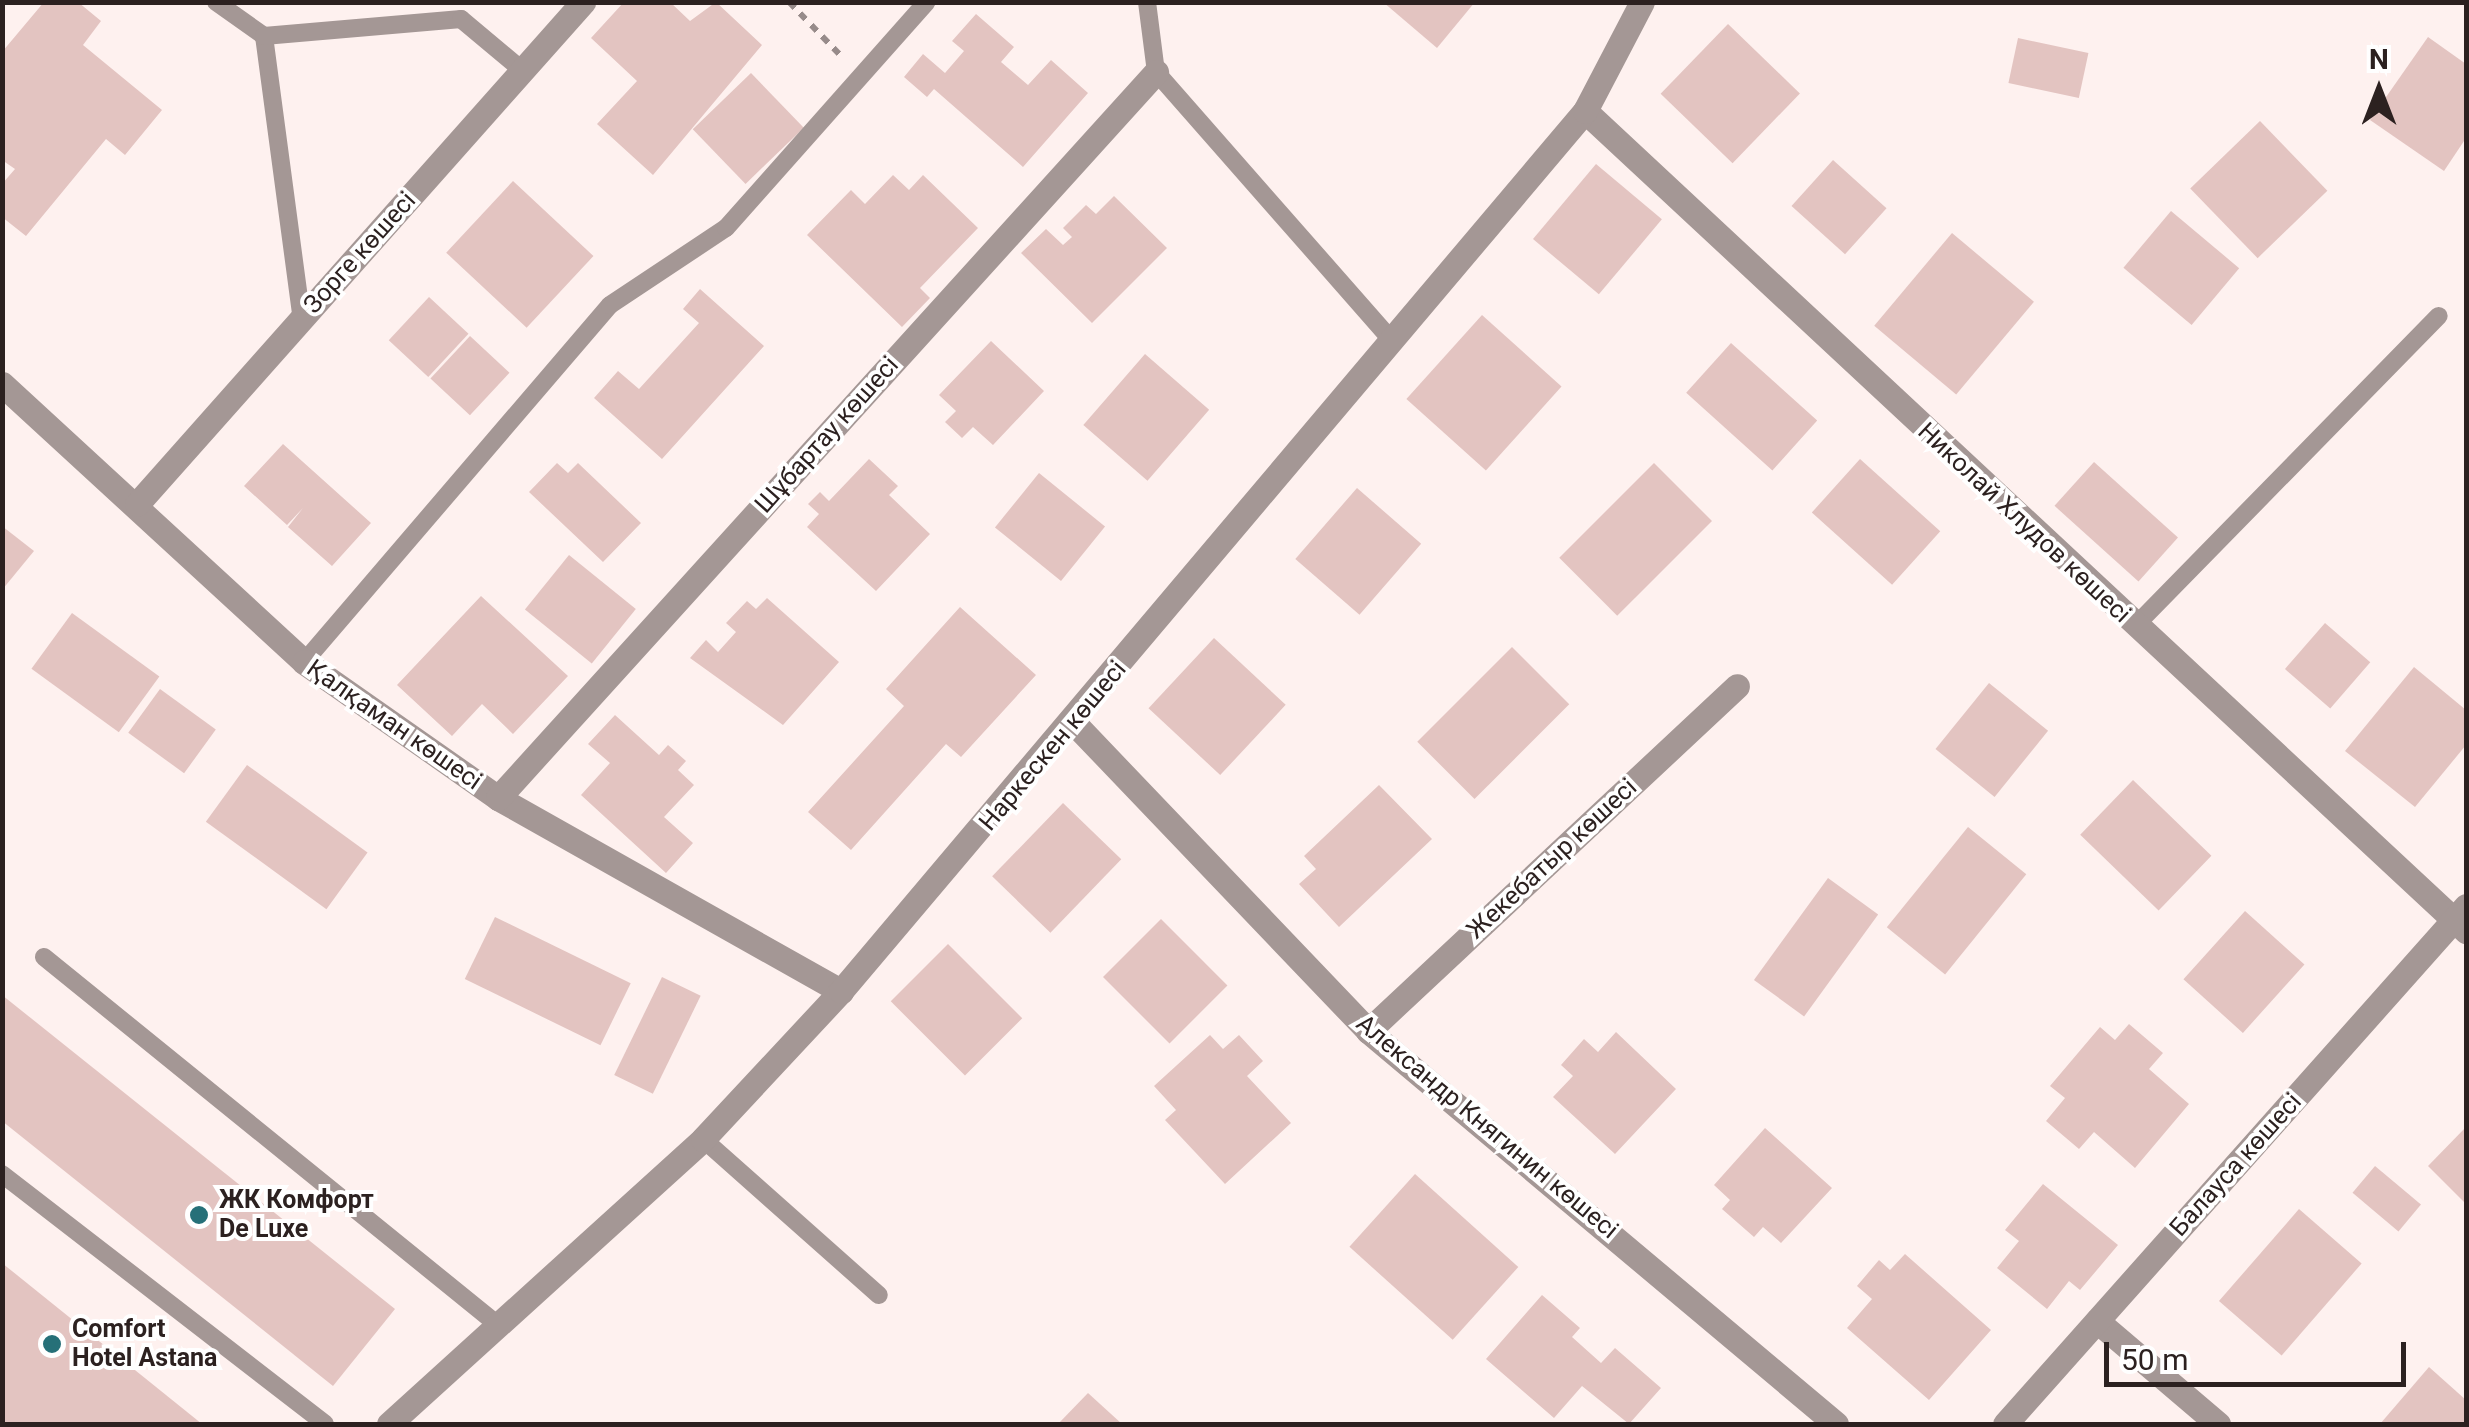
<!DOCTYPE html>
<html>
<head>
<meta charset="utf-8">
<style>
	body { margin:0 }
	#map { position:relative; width:2469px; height:1427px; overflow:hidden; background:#fef1ef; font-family:Roboto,sans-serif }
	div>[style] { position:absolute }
	.building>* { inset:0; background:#e3c4c1; transform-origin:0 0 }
	.path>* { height:6px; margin-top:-3px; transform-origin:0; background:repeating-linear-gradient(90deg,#978b8a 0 8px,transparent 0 16px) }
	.service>* { height:18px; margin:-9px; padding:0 9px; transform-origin:9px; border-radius:9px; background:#a49795 }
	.minor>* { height:25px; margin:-12.5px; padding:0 12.5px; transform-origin:12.5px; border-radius:12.5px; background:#a49795 }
	.dots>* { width:28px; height:28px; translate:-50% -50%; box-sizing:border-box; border:5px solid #fff; border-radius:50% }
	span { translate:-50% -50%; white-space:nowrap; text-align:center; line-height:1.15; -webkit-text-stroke:8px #fff; paint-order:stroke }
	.street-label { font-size:25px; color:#2c2120 }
	.poi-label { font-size:25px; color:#2c2120; font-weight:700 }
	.left { translate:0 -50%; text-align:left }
	.frame { position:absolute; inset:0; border:5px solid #2c2120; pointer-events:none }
	.north { position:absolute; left:2329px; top:40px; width:100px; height:100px; -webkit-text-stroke:8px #fff; paint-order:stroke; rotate:0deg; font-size:28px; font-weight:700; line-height:40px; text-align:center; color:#2c2120 }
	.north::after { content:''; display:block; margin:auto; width:35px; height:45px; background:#2c2120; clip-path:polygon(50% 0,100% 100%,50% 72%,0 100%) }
	.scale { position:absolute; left:2104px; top:1342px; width:302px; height:45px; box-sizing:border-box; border:5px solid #2c2120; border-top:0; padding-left:12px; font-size:30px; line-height:35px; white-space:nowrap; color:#2c2120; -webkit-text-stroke:8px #fff; paint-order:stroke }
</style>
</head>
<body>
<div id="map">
	<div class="building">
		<div style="clip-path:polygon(44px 2px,78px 2px,101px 21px,83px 45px,162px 110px,125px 155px,106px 139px,26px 236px,2px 217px,2px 184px,15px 169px,2px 160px,2px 52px)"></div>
		<div style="clip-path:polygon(624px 2px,670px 2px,690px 21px,716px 2px,762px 45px,653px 175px,597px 124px,637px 81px,591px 38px)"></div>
		<div style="clip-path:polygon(1383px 2px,1475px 2px,1437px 48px)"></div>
		<div style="clip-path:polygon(976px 14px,1014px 47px,1001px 62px,1028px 85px,1051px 60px,1088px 93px,1023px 167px,934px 89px,927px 97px,904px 77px,923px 54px,945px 73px,964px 51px,952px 41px)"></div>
		<div style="left:1728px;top:24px;width:100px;height:97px;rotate:44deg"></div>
		<div style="clip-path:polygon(2428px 37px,2466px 64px,2466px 138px,2444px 171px,2370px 120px)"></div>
		<div style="left:2018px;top:38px;width:72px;height:46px;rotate:12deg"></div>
		<div style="left:751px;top:73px;width:76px;height:81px;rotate:46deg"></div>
		<div style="left:2260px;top:121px;width:97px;height:97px;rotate:46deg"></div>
		<div style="left:1833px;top:160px;width:72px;height:62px;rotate:42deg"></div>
		<div style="left:1596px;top:164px;width:86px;height:98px;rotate:40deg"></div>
		<div style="clip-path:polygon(893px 175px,909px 190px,923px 175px,978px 228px,920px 288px,930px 298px,902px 327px,807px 235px,851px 190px,865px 204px)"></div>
		<div style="left:513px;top:181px;width:110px;height:98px;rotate:43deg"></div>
		<div style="clip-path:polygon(1114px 196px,1167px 248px,1092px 323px,1021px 253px,1046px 229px,1063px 245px,1072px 237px,1063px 228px,1086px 205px,1096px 214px)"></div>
		<div style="left:2171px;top:211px;width:89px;height:74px;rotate:40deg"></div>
		<div style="left:1952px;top:233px;width:107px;height:121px;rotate:40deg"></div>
		<div style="clip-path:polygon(700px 289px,764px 346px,662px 459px,594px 398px,618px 371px,639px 389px,699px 323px,683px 309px)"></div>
		<div style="left:429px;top:297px;width:54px;height:59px;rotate:43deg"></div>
		<div style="left:1482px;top:315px;width:107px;height:113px;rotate:42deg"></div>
		<div style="left:470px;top:336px;width:54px;height:58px;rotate:43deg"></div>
		<div style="clip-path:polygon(991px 341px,1044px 391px,993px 445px,973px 427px,962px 438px,945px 422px,956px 411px,939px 395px)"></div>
		<div style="left:1731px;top:343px;width:116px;height:67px;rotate:42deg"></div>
		<div style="left:1145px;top:354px;width:85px;height:94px;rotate:41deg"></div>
		<div style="clip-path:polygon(283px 444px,371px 523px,332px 566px,288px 527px,303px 508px,287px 525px,244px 486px)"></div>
		<div style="clip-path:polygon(869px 459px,898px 486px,889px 495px,930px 534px,876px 591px,807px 527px,819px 514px,808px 504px,820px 492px,829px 501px)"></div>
		<div style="left:1860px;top:459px;width:108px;height:72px;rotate:42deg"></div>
		<div style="left:2094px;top:462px;width:113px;height:59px;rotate:42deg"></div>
		<div style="clip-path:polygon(557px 463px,568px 473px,578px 463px,641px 523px,603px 562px,529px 492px)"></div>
		<div style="left:1654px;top:463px;width:82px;height:134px;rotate:45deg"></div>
		<div style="left:1039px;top:473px;width:85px;height:70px;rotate:39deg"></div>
		<div style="left:1357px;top:488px;width:85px;height:94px;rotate:41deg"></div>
		<div style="clip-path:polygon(2px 526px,34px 551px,2px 590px)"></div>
		<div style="left:569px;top:555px;width:86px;height:70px;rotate:39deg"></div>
		<div style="clip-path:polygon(481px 596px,568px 676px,513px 734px,482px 704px,452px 736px,397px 685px)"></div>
		<div style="clip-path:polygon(767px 598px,839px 662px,783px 725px,690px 658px,706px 640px,718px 652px,736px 632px,726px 623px,747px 601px,756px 609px)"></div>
		<div style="clip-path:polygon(960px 607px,1036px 675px,961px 757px,946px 744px,851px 850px,808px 812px,904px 706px,886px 689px)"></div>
		<div style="left:72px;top:613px;width:108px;height:69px;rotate:36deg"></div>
		<div style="left:2325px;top:623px;width:60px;height:61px;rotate:41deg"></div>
		<div style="left:1214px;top:638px;width:98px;height:96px;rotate:43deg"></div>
		<div style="left:1512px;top:647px;width:81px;height:134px;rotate:45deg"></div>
		<div style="clip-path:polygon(2414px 667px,2466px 710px,2466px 745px,2415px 807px,2345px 751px)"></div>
		<div style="left:1989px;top:683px;width:76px;height:85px;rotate:39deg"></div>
		<div style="left:160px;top:689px;width:69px;height:54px;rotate:36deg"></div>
		<div style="clip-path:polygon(615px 715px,659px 755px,668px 745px,686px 761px,678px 770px,694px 785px,664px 817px,693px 843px,666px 873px,581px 795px,610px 763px,588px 744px)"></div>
		<div style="left:247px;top:765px;width:149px;height:70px;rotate:36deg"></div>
		<div style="left:2133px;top:780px;width:109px;height:76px;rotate:44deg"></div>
		<div style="clip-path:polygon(1379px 785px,1432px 839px,1339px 927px,1299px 884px,1316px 869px,1304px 856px)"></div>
		<div style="left:1063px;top:803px;width:81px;height:102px;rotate:44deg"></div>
		<div style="left:1968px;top:827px;width:75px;height:129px;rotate:39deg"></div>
		<div style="left:1828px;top:878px;width:62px;height:126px;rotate:36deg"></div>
		<div style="left:2245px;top:911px;width:80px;height:92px;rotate:42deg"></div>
		<div style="left:495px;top:917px;width:151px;height:69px;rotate:26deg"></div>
		<div style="left:1161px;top:919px;width:94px;height:82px;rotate:45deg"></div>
		<div style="left:948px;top:944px;width:105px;height:81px;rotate:45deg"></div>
		<div style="left:662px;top:977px;width:43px;height:109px;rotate:26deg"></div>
		<div style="clip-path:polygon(2px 995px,395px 1309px,333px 1386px,2px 1121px)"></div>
		<div style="clip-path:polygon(2129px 1024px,2163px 1053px,2149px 1069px,2189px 1104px,2135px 1168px,2094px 1132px,2079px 1149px,2046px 1121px,2065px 1098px,2050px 1086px,2100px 1027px,2115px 1040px)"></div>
		<div style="clip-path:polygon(1616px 1032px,1676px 1089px,1615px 1154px,1553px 1097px,1573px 1076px,1561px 1065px,1584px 1039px,1598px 1052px)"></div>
		<div style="clip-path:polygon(1210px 1035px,1223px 1049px,1239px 1035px,1263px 1061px,1247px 1076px,1291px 1123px,1225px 1184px,1165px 1120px,1176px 1110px,1154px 1086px)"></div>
		<div style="clip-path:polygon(2466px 1127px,2466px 1204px,2428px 1166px)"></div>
		<div style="clip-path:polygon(1765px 1128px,1832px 1188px,1781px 1243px,1763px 1227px,1754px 1237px,1722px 1209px,1730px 1200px,1714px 1185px)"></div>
		<div style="left:2375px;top:1166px;width:60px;height:35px;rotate:40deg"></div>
		<div style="left:1415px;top:1174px;width:139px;height:98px;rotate:42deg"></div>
		<div style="clip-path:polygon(2043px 1184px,2118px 1245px,2080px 1290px,2069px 1281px,2047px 1309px,1997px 1268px,2019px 1241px,2005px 1230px)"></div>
		<div style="left:2299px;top:1209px;width:83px;height:122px;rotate:41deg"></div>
		<div style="clip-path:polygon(1905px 1254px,1991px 1330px,1929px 1400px,1847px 1328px,1872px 1299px,1857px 1286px,1879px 1260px,1890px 1270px)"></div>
		<div style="clip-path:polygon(2px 1263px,202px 1424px,2px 1424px)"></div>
		<div style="clip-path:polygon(1542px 1295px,1580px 1328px,1572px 1337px,1601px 1363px,1615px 1348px,1661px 1388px,1629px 1424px,1582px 1386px,1554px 1418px,1486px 1359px)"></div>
		<div style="clip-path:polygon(2429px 1367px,2466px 1400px,2466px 1424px,2380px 1424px)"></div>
		<div style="clip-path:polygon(1088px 1393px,1122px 1424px,1058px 1424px)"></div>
	</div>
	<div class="path">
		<div style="left:789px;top:2px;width:79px;rotate:46deg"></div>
	</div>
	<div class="service">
		<div style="left:216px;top:2px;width:59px;rotate:35.3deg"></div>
		<div style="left:264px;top:36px;width:286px;rotate:82.4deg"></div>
		<div style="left:1147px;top:2px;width:71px;rotate:82.7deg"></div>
		<div style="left:1156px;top:72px;width:354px;rotate:48.7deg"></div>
		<div style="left:264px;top:36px;width:198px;rotate:-4.9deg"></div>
		<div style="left:461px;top:19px;width:80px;rotate:39.9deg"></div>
		<div style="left:2135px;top:626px;width:434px;rotate:-45.6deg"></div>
		<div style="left:304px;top:662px;width:470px;rotate:-49.4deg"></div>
		<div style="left:610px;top:305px;width:139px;rotate:-33.6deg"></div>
		<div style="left:726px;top:228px;width:302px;rotate:-48.4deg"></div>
		<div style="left:44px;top:957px;width:584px;rotate:39.03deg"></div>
		<div style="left:703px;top:1139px;width:235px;rotate:41.6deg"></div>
		<div style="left:2px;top:1174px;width:408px;rotate:37.7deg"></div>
	</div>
	<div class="minor">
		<div style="left:1585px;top:111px;width:1204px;rotate:42.95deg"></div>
		<div style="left:2px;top:384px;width:410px;rotate:42.6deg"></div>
		<div style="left:304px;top:662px;width:237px;rotate:35deg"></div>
		<div style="left:498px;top:798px;width:394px;rotate:29.4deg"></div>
		<div style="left:137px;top:504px;width:672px;rotate:-48.38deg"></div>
		<div style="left:1074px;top:723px;width:426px;rotate:46.3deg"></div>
		<div style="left:1368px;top:1031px;width:611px;rotate:40.02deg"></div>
		<div style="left:498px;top:798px;width:980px;rotate:-47.81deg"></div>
		<div style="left:1368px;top:1031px;width:505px;rotate:-43.07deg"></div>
		<div style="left:2097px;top:1321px;width:159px;rotate:40.4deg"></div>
		<div style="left:389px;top:1424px;width:424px;rotate:-42.2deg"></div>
		<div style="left:703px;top:1139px;width:202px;rotate:-47deg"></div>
		<div style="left:841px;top:991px;width:1152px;rotate:-49.79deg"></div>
		<div style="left:1585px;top:111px;width:123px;rotate:-62.4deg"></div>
		<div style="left:2005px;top:1424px;width:693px;rotate:-48.33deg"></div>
	</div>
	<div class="dots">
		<div style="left:199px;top:1215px;background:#267078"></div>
		<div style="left:52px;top:1344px;background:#267078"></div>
	</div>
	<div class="street-label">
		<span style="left:360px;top:253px;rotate:-48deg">Зорге көшесі</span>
		<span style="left:827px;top:435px;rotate:-48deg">Шұбартау көшесі</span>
		<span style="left:2024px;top:523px;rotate:43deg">Николай Хлудов көшесі</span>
		<span style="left:394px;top:725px;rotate:35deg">Қалқаман көшесі</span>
		<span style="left:1053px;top:746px;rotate:-50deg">Наркескен көшесі</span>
		<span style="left:1552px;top:859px;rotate:-43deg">Жекебатыр көшесі</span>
		<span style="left:1487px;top:1127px;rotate:40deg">Александр Княгинин көшесі</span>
		<span style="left:2236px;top:1165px;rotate:-48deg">Балауса көшесі</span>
	</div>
	<div class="poi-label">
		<span class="left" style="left:219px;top:1215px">ЖК Комфорт<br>De Luxe</span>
		<span class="left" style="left:72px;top:1344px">Comfort<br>Hotel Astana</span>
	</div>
	<div class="frame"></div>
	<div class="north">N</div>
	<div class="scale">50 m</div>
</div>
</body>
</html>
